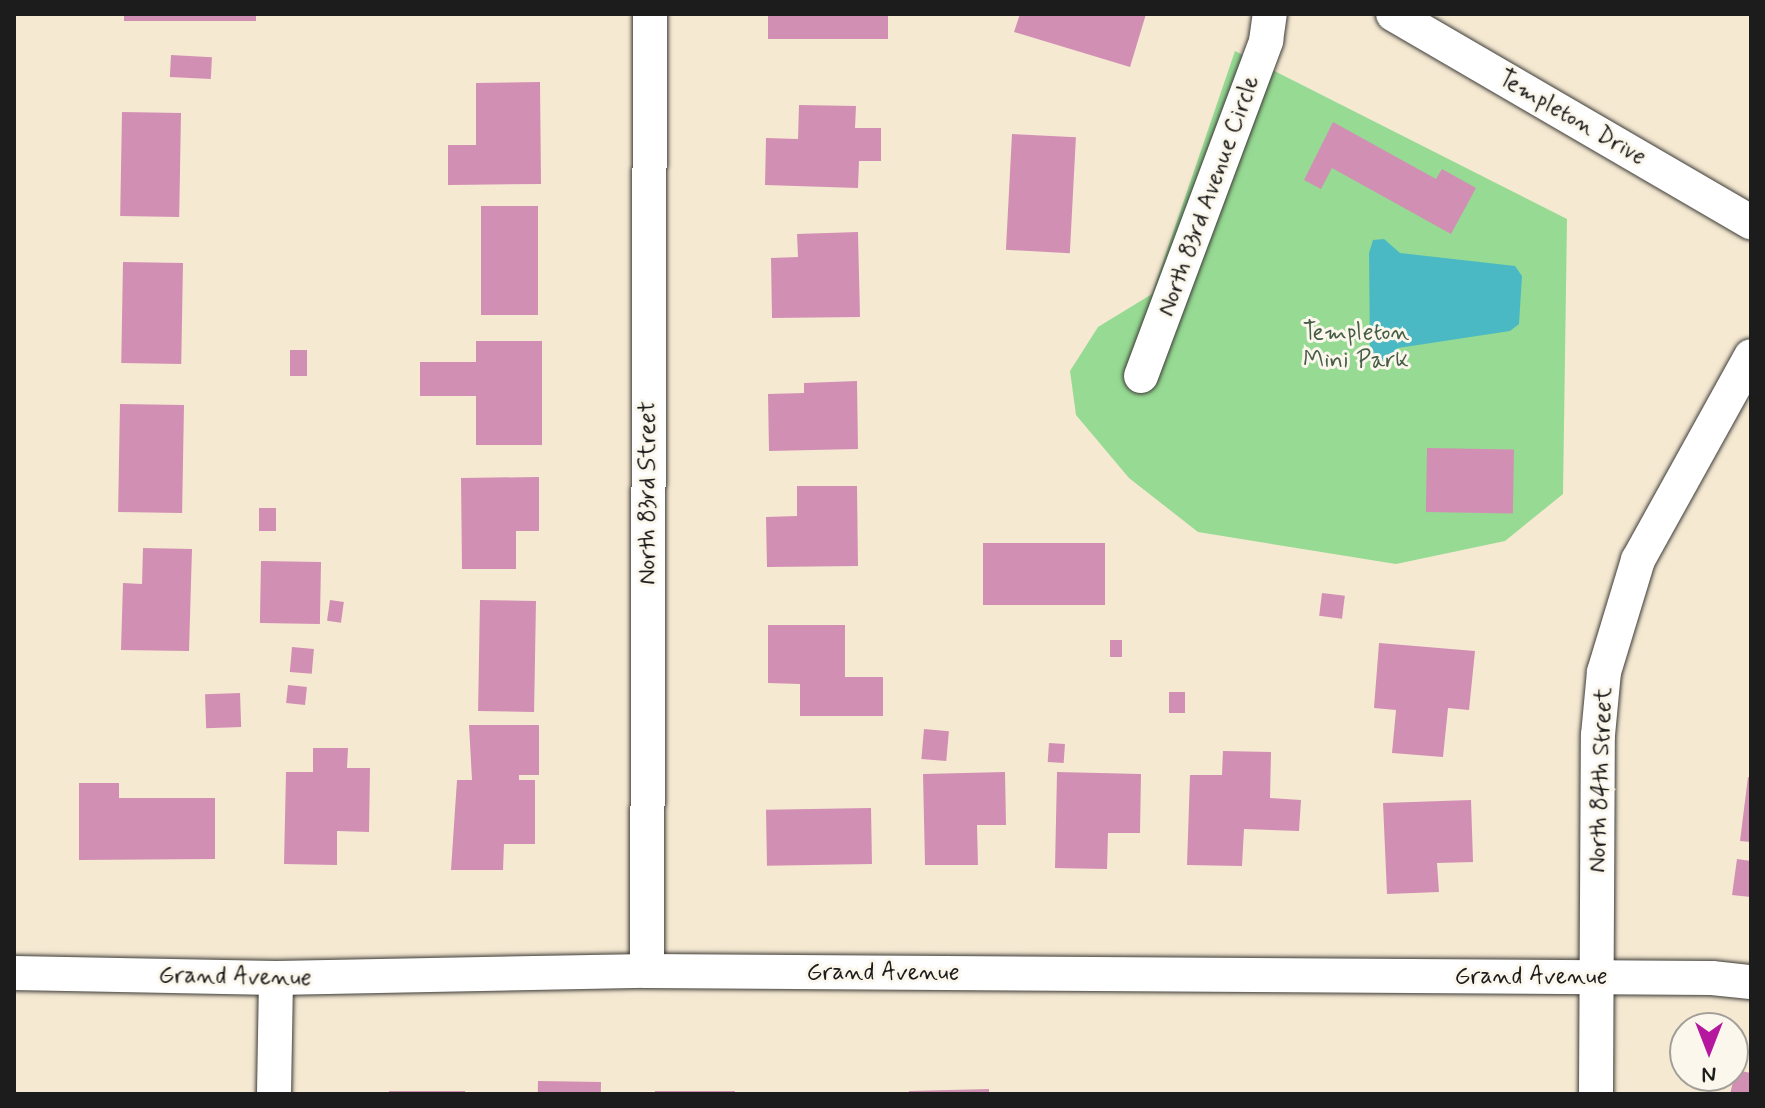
<!DOCTYPE html>
<html>
<head>
<meta charset="utf-8">
<style>
	body { margin:0 }
	#map { position:relative; width:1765px; height:1108px; overflow:hidden; background:#f5e9d2; font-family:Mynerve,sans-serif }
	div>[style] { position:absolute }
	.green>* { inset:0; background:#96da93 }
	.water>* { inset:0; background:#4bb9c4 }
	.building>* { inset:0; background:#d28fb4; transform-origin:0 0 }
	.roads { filter:drop-shadow(0 0 2px #3d3b37) drop-shadow(0 0 2px #3d3b37) }
	.street>* { height:34px; margin:-17px; padding:0 17px; transform-origin:17px; border-radius:17px; background:#fff }
	span { translate:-50% -50%; white-space:nowrap; text-align:center; line-height:1.15; -webkit-text-stroke:6px #fbf7ec; paint-order:stroke }
	.street-label { font-size:24px; color:#1c1c1c }
	.park-label { font-size:24px; color:#475e46 }
	.frame { position:absolute; inset:0; border:16px solid #1c1c1c; pointer-events:none }
	.north { position:absolute; left:1669px; top:1012px; width:80px; height:80px; box-sizing:border-box; background:#fbf7ec; border:2px solid #a29f99; border-radius:50%; rotate:180deg; font-size:22px; font-weight:700; line-height:32px; text-align:center; color:#1c1c1c }
	.north::after { content:''; display:block; margin:auto; width:28px; height:36px; background:#b5179e; clip-path:polygon(50% 0,100% 100%,50% 72%,0 100%) }
</style>
</head>
<body>
<div id="map">
	<div class="green">
		<div style="clip-path:polygon(1235px 51px,1567px 219px,1563px 494px,1505px 541px,1396px 564px,1198px 532px,1129px 478px,1076px 415px,1070px 371px,1098px 327px,1152px 294px)"></div>
	</div>
	<div class="water">
		<div style="clip-path:polygon(1384px 239px,1400px 253px,1515px 266px,1522px 276px,1519px 324px,1510px 331px,1398px 348px,1378px 365px,1370px 352px,1369px 253px,1373px 240px)"></div>
	</div>
	<div class="building">
		<div style="left:124px;top:14px;width:132px;height:7px"></div>
		<div style="left:768px;top:14px;width:120px;height:25px"></div>
		<div style="clip-path:polygon(1020px 14px,1146px 14px,1130px 67px,1014px 32px)"></div>
		<div style="left:171px;top:55px;width:41px;height:22px;rotate:3deg"></div>
		<div style="clip-path:polygon(540px 82px,541px 184px,448px 185px,448px 145px,476px 145px,476px 83px)"></div>
		<div style="clip-path:polygon(799px 105px,856px 106px,855px 128px,881px 128px,881px 161px,859px 161px,858px 188px,765px 185px,766px 138px,798px 139px)"></div>
		<div style="left:122px;top:112px;width:59px;height:104px;rotate:1deg"></div>
		<div style="clip-path:polygon(1333px 122px,1436px 179px,1442px 169px,1476px 188px,1451px 234px,1332px 168px,1321px 189px,1304px 180px)"></div>
		<div style="left:1012px;top:134px;width:64px;height:116px;rotate:3deg"></div>
		<div style="left:481px;top:206px;width:57px;height:109px"></div>
		<div style="clip-path:polygon(858px 232px,860px 317px,772px 318px,771px 258px,798px 257px,797px 234px)"></div>
		<div style="left:123px;top:262px;width:60px;height:101px;rotate:1deg"></div>
		<div style="clip-path:polygon(476px 341px,542px 341px,542px 445px,476px 445px,476px 396px,420px 396px,420px 362px,476px 362px)"></div>
		<div style="left:290px;top:350px;width:17px;height:26px"></div>
		<div style="clip-path:polygon(857px 381px,858px 449px,769px 451px,768px 394px,804px 393px,804px 383px)"></div>
		<div style="left:120px;top:404px;width:64px;height:108px;rotate:1deg"></div>
		<div style="left:1427px;top:448px;width:87px;height:64px;rotate:1deg"></div>
		<div style="clip-path:polygon(539px 477px,539px 531px,516px 531px,516px 569px,462px 569px,461px 478px)"></div>
		<div style="clip-path:polygon(797px 486px,857px 486px,858px 566px,767px 567px,766px 517px,797px 516px)"></div>
		<div style="left:259px;top:508px;width:17px;height:23px"></div>
		<div style="left:983px;top:543px;width:122px;height:62px"></div>
		<div style="clip-path:polygon(143px 548px,192px 549px,189px 651px,121px 650px,123px 583px,142px 584px)"></div>
		<div style="left:261px;top:561px;width:60px;height:62px;rotate:1deg"></div>
		<div style="left:1322px;top:593px;width:23px;height:23px;rotate:7deg"></div>
		<div style="left:330px;top:600px;width:14px;height:21px;rotate:8deg"></div>
		<div style="left:480px;top:600px;width:56px;height:111px;rotate:1deg"></div>
		<div style="clip-path:polygon(768px 625px,845px 625px,845px 677px,883px 677px,883px 716px,800px 716px,800px 684px,768px 683px)"></div>
		<div style="left:1110px;top:640px;width:12px;height:17px"></div>
		<div style="clip-path:polygon(1379px 643px,1475px 651px,1469px 710px,1448px 708px,1443px 757px,1392px 753px,1396px 710px,1374px 708px)"></div>
		<div style="left:292px;top:647px;width:22px;height:25px;rotate:5deg"></div>
		<div style="left:288px;top:685px;width:19px;height:18px;rotate:6deg"></div>
		<div style="left:1169px;top:692px;width:16px;height:21px"></div>
		<div style="left:240px;top:693px;width:34px;height:35px;rotate:88deg"></div>
		<div style="clip-path:polygon(469px 725px,539px 725px,539px 775px,519px 775px,519px 780px,535px 780px,535px 844px,504px 844px,503px 870px,451px 870px,457px 780px,472px 780px)"></div>
		<div style="left:924px;top:729px;width:25px;height:30px;rotate:5deg"></div>
		<div style="left:1049px;top:743px;width:16px;height:19px;rotate:4deg"></div>
		<div style="clip-path:polygon(313px 748px,348px 748px,347px 768px,370px 768px,369px 832px,337px 831px,337px 865px,284px 864px,286px 772px,313px 772px)"></div>
		<div style="clip-path:polygon(1223px 751px,1271px 752px,1270px 798px,1301px 800px,1299px 831px,1244px 829px,1242px 866px,1187px 865px,1190px 775px,1222px 775px)"></div>
		<div style="clip-path:polygon(1005px 772px,1006px 825px,977px 825px,978px 865px,925px 865px,923px 774px)"></div>
		<div style="clip-path:polygon(1057px 772px,1141px 774px,1140px 833px,1108px 833px,1107px 869px,1055px 868px)"></div>
		<div style="clip-path:polygon(1748px 777px,1751px 778px,1751px 842px,1740px 841px)"></div>
		<div style="clip-path:polygon(79px 783px,119px 783px,119px 798px,215px 798px,215px 859px,79px 860px)"></div>
		<div style="clip-path:polygon(1471px 800px,1473px 862px,1437px 863px,1439px 892px,1387px 894px,1383px 803px)"></div>
		<div style="left:871px;top:808px;width:56px;height:105px;rotate:89deg"></div>
		<div style="clip-path:polygon(1737px 859px,1751px 861px,1751px 897px,1732px 895px)"></div>
		<div style="clip-path:polygon(1736px 1070px,1751px 1073px,1751px 1094px,1730px 1094px)"></div>
		<div style="left:538px;top:1081px;width:63px;height:13px;rotate:1deg"></div>
		<div style="clip-path:polygon(989px 1089px,989px 1094px,909px 1094px,909px 1091px)"></div>
		<div style="left:389px;top:1091px;width:76px;height:3px"></div>
		<div style="left:655px;top:1091px;width:80px;height:3px"></div>
	</div>
	<div class="roads">
		<div class="street">
			<div style="left:1393px;top:14px;width:414px;rotate:30.2deg"></div>
			<div style="left:1141px;top:376px;width:358px;rotate:-69.5deg"></div>
			<div style="left:1266px;top:41px;width:27px;rotate:-82deg"></div>
			<div style="left:647px;top:971px;width:957px;rotate:-89.82deg"></div>
			<div style="left:14px;top:973px;width:262px;rotate:1.1deg"></div>
			<div style="left:276px;top:978px;width:371px;rotate:-1.1deg"></div>
			<div style="left:647px;top:971px;width:1065px;rotate:0.38deg"></div>
			<div style="left:1712px;top:978px;width:39px;rotate:6deg"></div>
			<div style="left:274px;top:1094px;width:116px;rotate:-89deg"></div>
			<div style="left:1596px;top:1094px;width:359px;rotate:-89.7deg"></div>
			<div style="left:1598px;top:735px;width:63px;rotate:-84.6deg"></div>
			<div style="left:1604px;top:672px;width:117px;rotate:-73.1deg"></div>
			<div style="left:1638px;top:560px;width:233px;rotate:-61deg"></div>
		</div>
	</div>
	<div class="street-label">
		<span style="left:1572px;top:118px;rotate:30deg">Templeton Drive</span>
		<span style="left:1209px;top:196px;rotate:-70deg">North 83rd Avenue Circle</span>
		<span style="left:648px;top:493px;rotate:-90deg">North 83rd Street</span>
		<span style="left:1601px;top:780px;rotate:-88deg">North 84th Street</span>
		<span style="left:883px;top:973px">Grand Avenue</span>
		<span style="left:235px;top:977px;rotate:1deg">Grand Avenue</span>
		<span style="left:1531px;top:977px">Grand Avenue</span>
	</div>
	<div class="park-label">
		<span style="left:1356px;top:347px">Templeton<br>Mini Park</span>
	</div>
	<div class="frame"></div>
	<div class="north">N</div>
</div>
</body>
</html>
